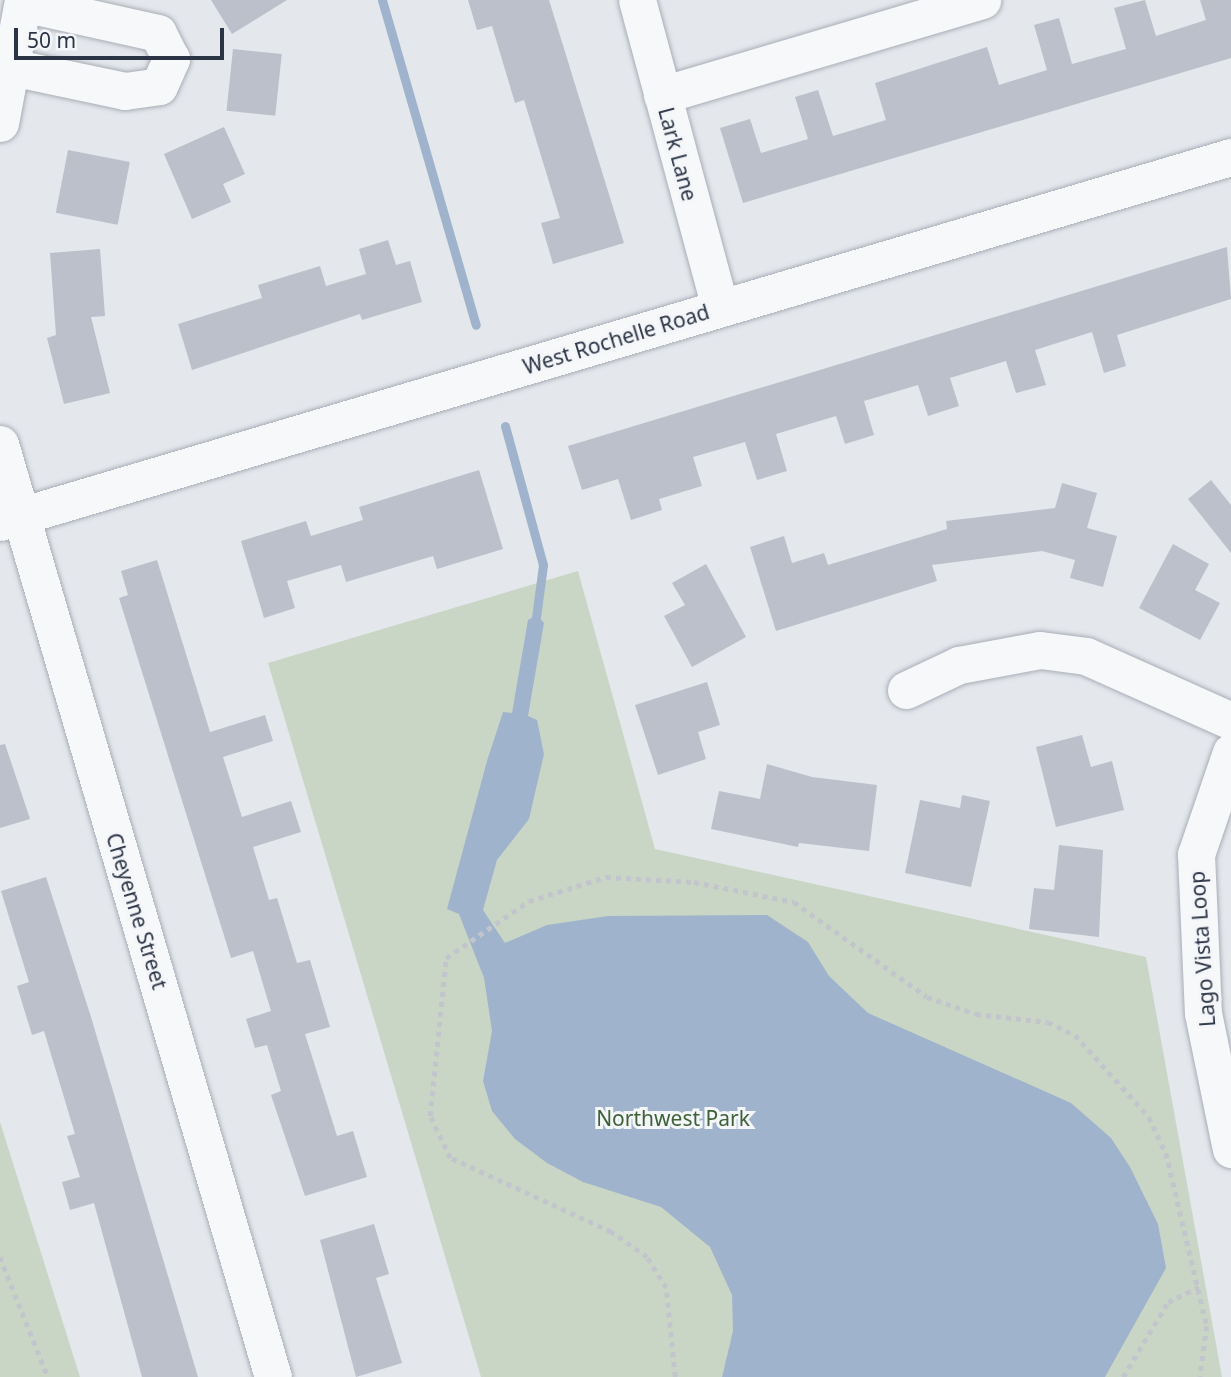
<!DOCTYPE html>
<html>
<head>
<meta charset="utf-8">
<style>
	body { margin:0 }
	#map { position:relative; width:1231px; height:1377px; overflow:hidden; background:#e4e7ec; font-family:"Noto Sans",sans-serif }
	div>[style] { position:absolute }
	.green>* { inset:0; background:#c9d6c5 }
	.water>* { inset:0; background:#9fb4cc }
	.stream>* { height:9px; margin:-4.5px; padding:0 4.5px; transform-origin:4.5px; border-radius:4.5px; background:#9fb4cc }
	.building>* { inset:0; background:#bbc0ca; transform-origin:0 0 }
	.path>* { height:4.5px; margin-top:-2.25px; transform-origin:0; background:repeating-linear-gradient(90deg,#c2c5cb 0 5px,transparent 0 10px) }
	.roads { filter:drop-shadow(0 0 2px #a9aeb7) drop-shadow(0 0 2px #a9aeb7) }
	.minor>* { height:37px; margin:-18.5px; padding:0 18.5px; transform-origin:18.5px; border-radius:18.5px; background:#f7f8fa }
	span { translate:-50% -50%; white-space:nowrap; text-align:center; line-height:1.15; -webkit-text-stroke:6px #f4f6f9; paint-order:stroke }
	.street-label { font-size:21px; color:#2b3445 }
	.park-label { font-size:21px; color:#3f6138 }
	.scale { position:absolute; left:14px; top:28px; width:210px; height:32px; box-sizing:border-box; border:4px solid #2b3445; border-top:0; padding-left:9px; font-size:21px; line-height:24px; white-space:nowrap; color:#2b3445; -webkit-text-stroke:5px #f4f6f9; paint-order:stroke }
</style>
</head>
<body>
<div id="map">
	<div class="green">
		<div style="clip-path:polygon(578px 571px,655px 849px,1146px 957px,1222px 1377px,481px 1377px,268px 663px)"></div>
		<div style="clip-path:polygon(0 1122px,80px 1377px,0 1377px)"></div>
	</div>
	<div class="water">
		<div style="clip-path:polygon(537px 615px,544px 623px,528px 716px,537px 720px,544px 754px,529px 819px,497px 860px,483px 910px,505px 943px,547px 925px,608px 916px,767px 915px,808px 942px,829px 976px,868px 1013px,1071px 1103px,1111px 1138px,1130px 1167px,1158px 1224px,1166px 1268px,1105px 1377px,722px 1377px,733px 1331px,732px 1295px,710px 1247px,661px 1207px,583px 1182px,547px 1163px,515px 1139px,492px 1111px,483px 1081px,492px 1031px,484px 978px,459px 914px,447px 909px,487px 761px,503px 712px,512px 713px,528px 620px)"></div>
	</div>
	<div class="stream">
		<div style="left:382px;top:0;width:338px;rotate:73.9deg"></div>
		<div style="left:505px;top:426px;width:144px;rotate:74.7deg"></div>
		<div style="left:543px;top:565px;width:61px;rotate:97.6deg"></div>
	</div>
	<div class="building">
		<div style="clip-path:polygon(211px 0,287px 0,232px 34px)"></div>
		<div style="clip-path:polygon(468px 0,549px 0,624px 243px,553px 264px,541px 223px,560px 218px,524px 100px,515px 103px,492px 26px,477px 30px)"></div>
		<div style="clip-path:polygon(1145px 0,1156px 36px,1206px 20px,1200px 0,1231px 0,1231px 58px,743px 203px,720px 128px,750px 119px,761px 153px,808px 139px,795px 97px,818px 90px,833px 136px,886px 120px,875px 83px,987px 47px,999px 85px,1047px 70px,1034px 25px,1059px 18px,1072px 64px,1126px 49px,1114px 8px)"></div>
		<div style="left:233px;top:49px;width:49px;height:62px;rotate:6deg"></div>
		<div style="clip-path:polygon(224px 127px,245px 174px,223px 184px,231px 202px,192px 219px,164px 154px)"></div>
		<div style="left:68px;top:150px;width:63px;height:64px;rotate:11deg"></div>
		<div style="clip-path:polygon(388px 240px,396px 265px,410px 261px,422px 302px,362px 320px,360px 314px,192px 370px,178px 324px,262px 298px,258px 285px,320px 266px,326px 286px,366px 274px,359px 249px)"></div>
		<div style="clip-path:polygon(1227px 247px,1231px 299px,1117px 335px,1126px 366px,1104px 373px,1092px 332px,1035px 350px,1046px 385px,1016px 393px,1006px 361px,950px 378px,959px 406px,928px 416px,918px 385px,864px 401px,874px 435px,845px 444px,836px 416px,776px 434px,787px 471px,757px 480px,745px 442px,693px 457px,702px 486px,659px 499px,662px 510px,631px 520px,618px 479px,582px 490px,568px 446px)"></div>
		<div style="clip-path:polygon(100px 249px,105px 316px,91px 317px,110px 393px,64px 404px,47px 338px,56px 335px,50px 253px)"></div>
		<div style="clip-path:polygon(479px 470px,503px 549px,437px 569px,433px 556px,346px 582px,341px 565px,287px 581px,295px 608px,264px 618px,241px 541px,306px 521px,311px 536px,363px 520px,359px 507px)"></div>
		<div style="clip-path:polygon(1211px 480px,1231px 505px,1231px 553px,1188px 499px)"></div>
		<div style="clip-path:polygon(1062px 483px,1097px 493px,1087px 528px,1117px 536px,1103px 587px,1070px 578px,1075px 560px,1042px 551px,932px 565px,937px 581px,776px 631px,750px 547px,784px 536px,792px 563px,824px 553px,828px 565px,947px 529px,946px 521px,1055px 508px)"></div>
		<div style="clip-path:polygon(1173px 544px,1209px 564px,1195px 590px,1220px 603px,1200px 640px,1139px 608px)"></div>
		<div style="clip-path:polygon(157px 560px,210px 732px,265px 715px,273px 741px,223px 757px,242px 817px,291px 801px,301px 832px,253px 847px,269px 900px,277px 898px,297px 963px,310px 960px,330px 1027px,305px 1034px,337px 1136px,353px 1131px,367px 1177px,305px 1196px,271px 1095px,281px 1091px,267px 1045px,255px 1048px,246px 1019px,271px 1011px,253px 951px,231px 958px,119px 598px,128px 595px,121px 571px)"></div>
		<div style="clip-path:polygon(706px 564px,746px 637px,692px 667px,664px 616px,685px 605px,672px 583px)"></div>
		<div style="clip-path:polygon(707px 682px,720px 725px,698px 732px,706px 759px,658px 775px,635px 705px)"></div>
		<div style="clip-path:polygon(1082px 735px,1091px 767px,1112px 761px,1124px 810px,1056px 827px,1036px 747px)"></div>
		<div style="clip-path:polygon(5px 744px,30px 819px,0 828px,0 745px)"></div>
		<div style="clip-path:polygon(767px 764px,812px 777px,877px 785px,869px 851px,799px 843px,798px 847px,711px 829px,719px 791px,760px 799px)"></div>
		<div style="clip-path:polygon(962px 795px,990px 801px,971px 887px,905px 873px,920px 800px,960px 808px)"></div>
		<div style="clip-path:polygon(1059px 845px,1103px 850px,1099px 937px,1029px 929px,1034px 888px,1054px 890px)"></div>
		<div style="clip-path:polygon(46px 877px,91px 1017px,198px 1377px,142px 1377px,94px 1203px,70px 1210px,62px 1182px,80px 1177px,67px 1136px,75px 1134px,44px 1031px,32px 1035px,17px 986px,29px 982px,1px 891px)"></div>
		<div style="clip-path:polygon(374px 1224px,389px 1274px,376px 1278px,402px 1363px,356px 1377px,320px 1240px)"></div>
	</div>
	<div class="path">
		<div style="left:0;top:1257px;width:129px;rotate:68.2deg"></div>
		<div style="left:675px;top:1377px;width:89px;rotate:-95.8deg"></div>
		<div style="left:666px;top:1288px;width:36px;rotate:-122deg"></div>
		<div style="left:647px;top:1257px;width:44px;rotate:-145.2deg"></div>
		<div style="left:611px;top:1232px;width:177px;rotate:-155.3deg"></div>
		<div style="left:450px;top:1158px;width:47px;rotate:-115.5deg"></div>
		<div style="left:430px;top:1116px;width:159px;rotate:-84.2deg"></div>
		<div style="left:446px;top:958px;width:101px;rotate:-34.5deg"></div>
		<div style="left:529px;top:901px;width:81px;rotate:-17.3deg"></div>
		<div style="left:606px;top:877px;width:88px;rotate:3.3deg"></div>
		<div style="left:694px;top:882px;width:102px;rotate:11.3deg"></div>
		<div style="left:794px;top:902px;width:163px;rotate:35.5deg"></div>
		<div style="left:927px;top:997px;width:52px;rotate:19.1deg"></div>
		<div style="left:976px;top:1014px;width:72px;rotate:6.3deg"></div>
		<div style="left:1048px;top:1022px;width:30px;rotate:26deg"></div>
		<div style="left:1075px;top:1035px;width:110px;rotate:47.9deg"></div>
		<div style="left:1149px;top:1117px;width:40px;rotate:65deg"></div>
		<div style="left:1166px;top:1153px;width:178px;rotate:76.7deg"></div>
		<div style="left:1207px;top:1326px;width:51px;rotate:97.8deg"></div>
		<div style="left:1123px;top:1377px;width:87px;rotate:-59deg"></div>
		<div style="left:1168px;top:1302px;width:34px;rotate:-26deg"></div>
	</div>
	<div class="roads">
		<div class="minor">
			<div style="left:637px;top:0;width:319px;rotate:74.9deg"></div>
			<div style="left:11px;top:67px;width:116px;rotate:11.9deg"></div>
			<div style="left:125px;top:91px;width:34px;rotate:-8deg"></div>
			<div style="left:159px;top:86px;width:30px;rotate:-66deg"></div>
			<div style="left:171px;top:59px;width:29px;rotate:-117deg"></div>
			<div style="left:158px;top:33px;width:138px;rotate:-167.5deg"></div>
			<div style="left:662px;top:95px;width:334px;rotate:-16.5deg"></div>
			<div style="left:0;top:123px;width:125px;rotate:-79.4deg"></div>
			<div style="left:0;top:444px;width:972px;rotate:73.69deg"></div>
			<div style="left:0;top:522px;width:1284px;rotate:-16.52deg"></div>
			<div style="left:906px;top:690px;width:59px;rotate:-25.3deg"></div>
			<div style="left:959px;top:665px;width:82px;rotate:-10.5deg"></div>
			<div style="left:1040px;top:650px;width:46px;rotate:7.4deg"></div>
			<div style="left:1086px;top:656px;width:159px;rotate:24.1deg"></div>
			<div style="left:1231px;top:752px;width:108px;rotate:108.9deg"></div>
			<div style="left:1196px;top:854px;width:159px;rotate:87.5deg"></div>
			<div style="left:1203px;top:1013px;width:139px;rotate:78.4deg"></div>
		</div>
	</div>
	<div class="street-label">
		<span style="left:678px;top:154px;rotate:75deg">Lark Lane</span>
		<span style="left:616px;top:339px;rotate:-17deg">West Rochelle Road</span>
		<span style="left:137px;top:911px;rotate:73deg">Cheyenne Street</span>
		<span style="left:1202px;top:949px;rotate:-94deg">Lago Vista Loop</span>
	</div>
	<div class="park-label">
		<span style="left:673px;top:1118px">Northwest Park</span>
	</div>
	<div class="scale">50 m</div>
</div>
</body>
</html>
